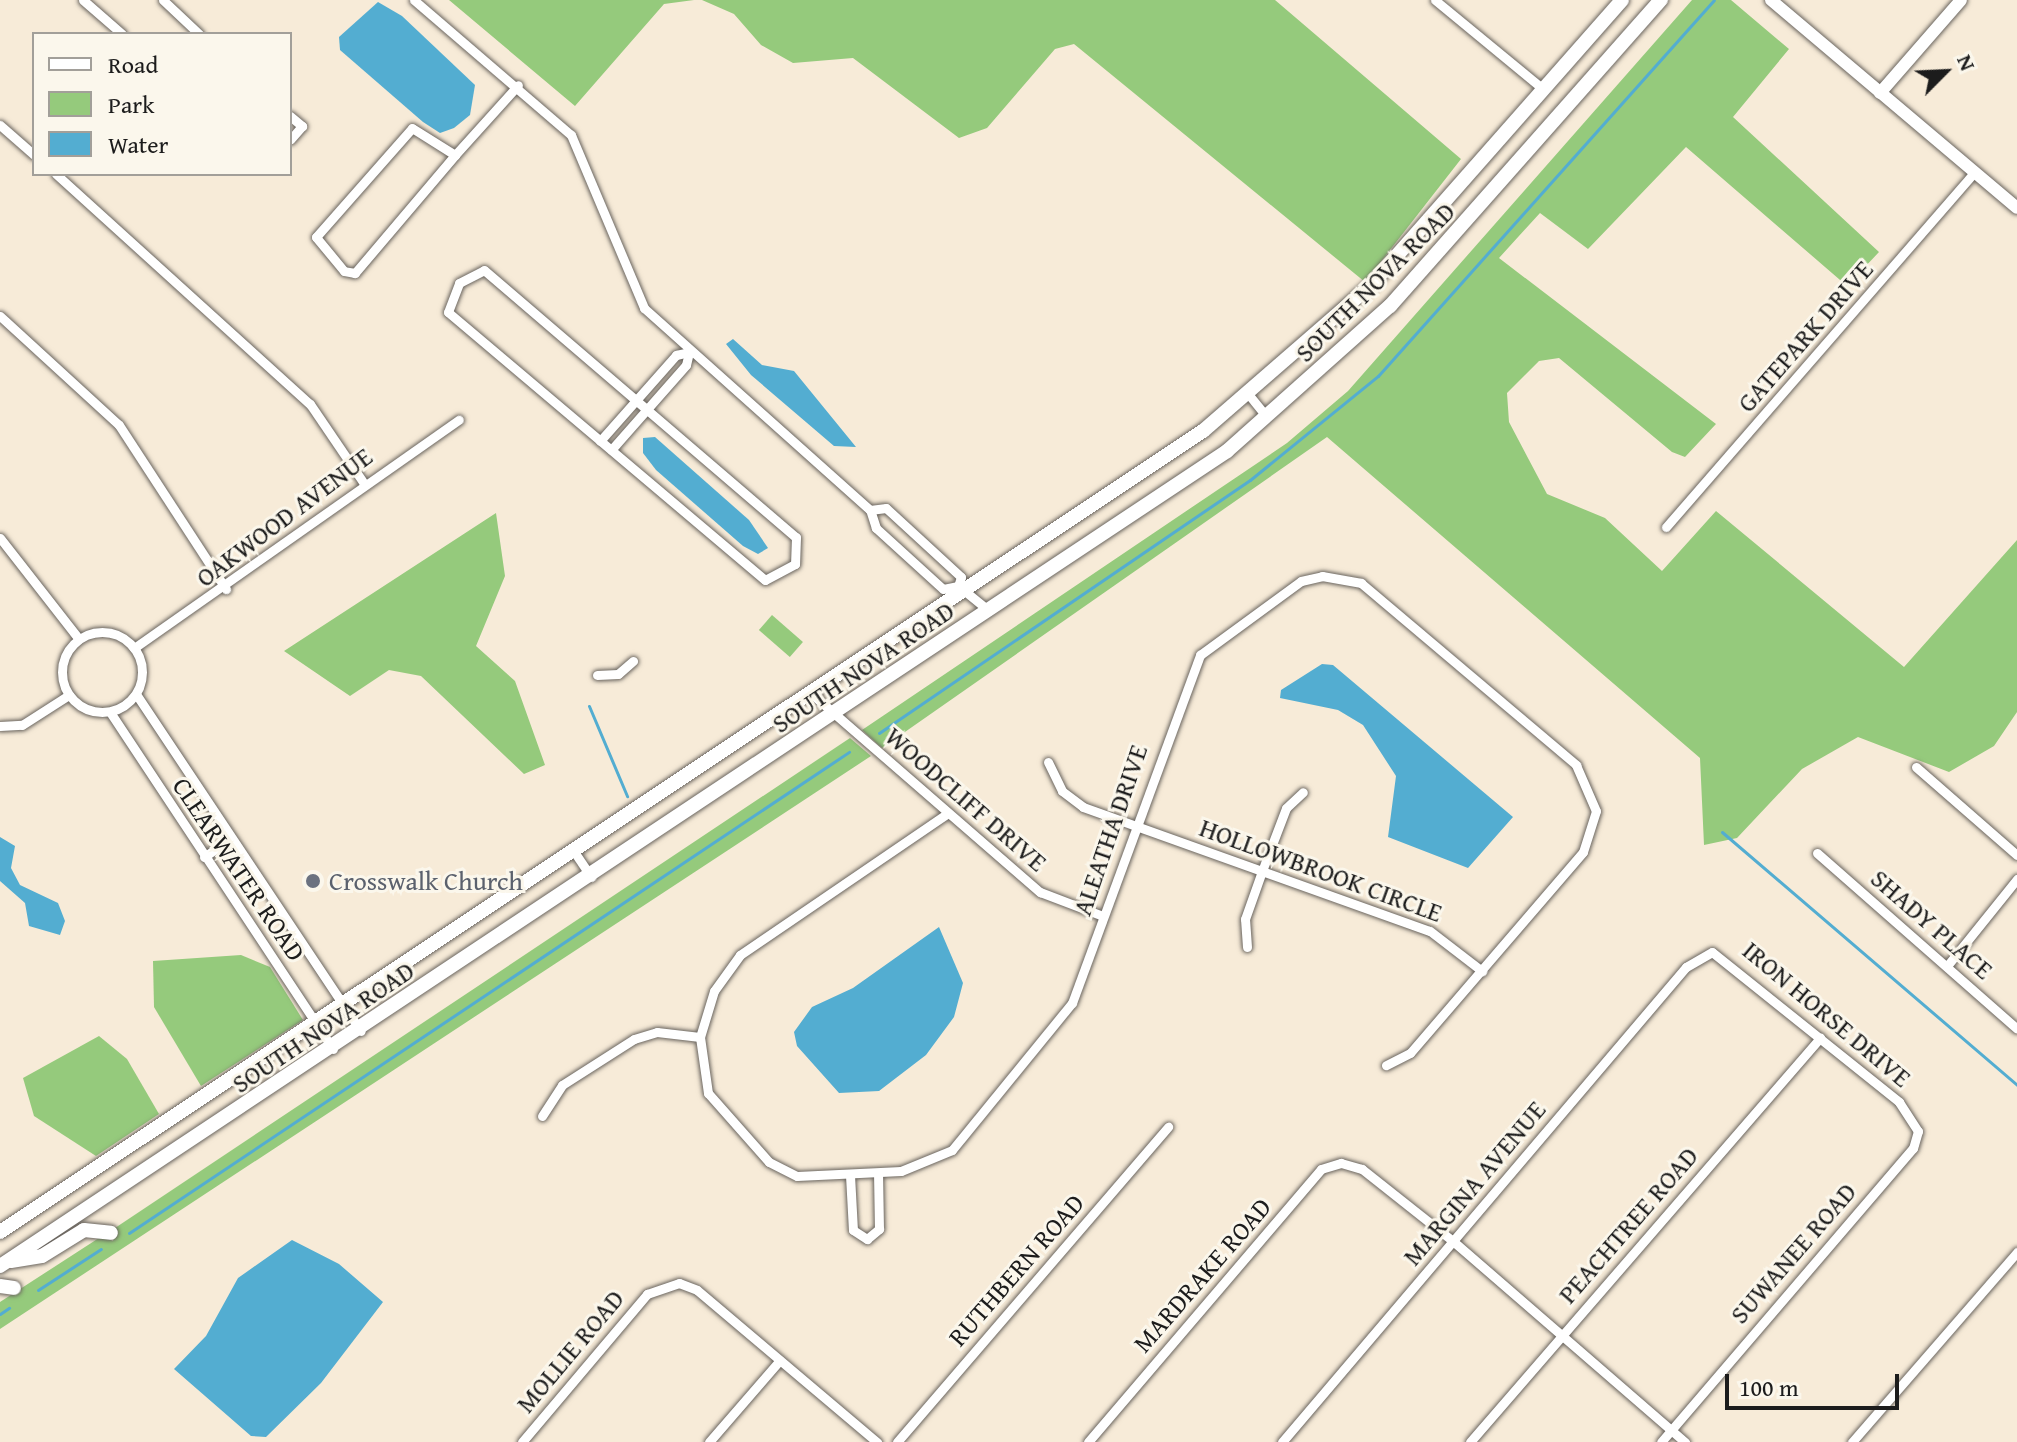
<!DOCTYPE html>
<html>
<head>
<meta charset="utf-8">
<style>
	body { margin:0 }
	#map { position:relative; width:2017px; height:1442px; overflow:hidden; background:#f7ebd8; font-family:"Gentium Book Plus",serif }
	div>[style] { position:absolute }
	.green>* { inset:0; background:#95ca7c; transform-origin:0 0 }
	.water>* { inset:0; background:#53add1 }
	.stream>* { height:3px; margin:-1.5px; padding:0 1.5px; transform-origin:1.5px; border-radius:1.5px; background:#53add1 }
	.roads { filter:drop-shadow(0 0 2px #69645e) drop-shadow(0 0 2px #69645e) }
	.street>* { height:9px; margin:-4.5px; padding:0 4.5px; transform-origin:4.5px; border-radius:4.5px; background:#fff }
	.street>.ring { margin:-4.5px; padding:0; box-sizing:content-box; background:none; border:9px solid #fff; border-radius:50% }
	.secondary>* { height:12px; margin:-6px; padding:0 6px; transform-origin:6px; border-radius:6px; background:#fff }
	.primary>* { height:14px; margin:-7px; padding:0 7px; transform-origin:7px; border-radius:7px; background:#fff }
	.dots>* { width:22px; height:22px; translate:-50% -50%; box-sizing:border-box; border:4px solid #fbf7ec; border-radius:50% }
	span { translate:-50% -50%; white-space:nowrap; text-align:center; line-height:1.15; -webkit-text-stroke:6px #fbf7ec; paint-order:stroke }
	.street-label { font-size:26px; color:#1c1c1c }
	.worship-label { font-size:26px; color:#5b616d }
	.left { translate:0 -50%; text-align:left }
	.legend { position:absolute; left:32px; top:32px; width:260px; height:144px; box-sizing:border-box; background:#fbf7ec; border:2px solid #a29f99; margin:0; padding:10px 14px; list-style:none; font-size:24px; color:#1c1c1c }
	.legend li { display:flex; align-items:center; gap:16px; height:40px }
	.legend b { width:40px; border:2px solid #a29f99 }
	.north { position:absolute; left:1905px; top:32px; width:80px; height:80px; -webkit-text-stroke:6px #fbf7ec; paint-order:stroke; rotate:66deg; font-size:22px; font-weight:700; line-height:32px; text-align:center; color:#1c1c1c }
	.north::after { content:''; display:block; margin:auto; width:28px; height:36px; background:#1c1c1c; clip-path:polygon(50% 0,100% 100%,50% 72%,0 100%) }
	.scale { position:absolute; left:1725px; top:1374px; width:174px; height:36px; box-sizing:border-box; border:4px solid #1c1c1c; border-top:0; padding-left:10px; font-size:24px; line-height:28px; white-space:nowrap; color:#1c1c1c; -webkit-text-stroke:6px #fbf7ec; paint-order:stroke }
</style>
</head>
<body>
<div id="map">
	<div class="green">
		<div style="clip-path:polygon(449px 0,694px 0,664px 4px,575px 106px)"></div>
		<div style="clip-path:polygon(702px 0,1275px 0,1461px 159px,1365px 282px,1074px 44px,1055px 49px,987px 128px,959px 138px,853px 58px,793px 63px,761px 45px,734px 14px)"></div>
		<div style="clip-path:polygon(1692px 0,1731px 0,1789px 49px,1733px 117px,1879px 252px,1847px 286px,1686px 147px,1588px 249px,1540px 213px,1499px 258px,1716px 424px,1685px 457px,1672px 452px,1559px 358px,1539px 361px,1507px 393px,1509px 422px,1547px 494px,1605px 518px,1662px 571px,1716px 511px,1904px 667px,2017px 540px,2017px 712px,1994px 746px,1949px 772px,1858px 737px,1802px 769px,1737px 838px,1704px 845px,1700px 758px,1327px 437px,882px 748px,862px 730px,1287px 443px,1348px 391px)"></div>
		<div style="clip-path:polygon(496px 513px,505px 576px,476px 646px,515px 681px,545px 765px,524px 774px,421px 676px,389px 670px,350px 696px,284px 651px)"></div>
		<div style="left:772px;top:615px;width:41px;height:20px;rotate:41deg"></div>
		<div style="clip-path:polygon(850px 738px,871px 756px,0 1329px,0 1302px,102px 1236px,113px 1241px,115px 1228px)"></div>
		<div style="clip-path:polygon(241px 955px,270px 967px,303px 1020px,201px 1086px,154px 1007px,153px 961px)"></div>
		<div style="clip-path:polygon(99px 1036px,127px 1059px,159px 1114px,96px 1156px,34px 1116px,23px 1078px)"></div>
	</div>
	<div class="water">
		<div style="clip-path:polygon(378px 2px,402px 16px,475px 85px,470px 115px,454px 128px,440px 133px,423px 122px,340px 50px,339px 37px)"></div>
		<div style="clip-path:polygon(733px 339px,762px 365px,794px 371px,856px 447px,834px 446px,751px 375px,726px 344px)"></div>
		<div style="clip-path:polygon(655px 437px,749px 520px,768px 548px,758px 554px,743px 546px,656px 470px,643px 453px,643px 438px)"></div>
		<div style="clip-path:polygon(1322px 664px,1333px 665px,1513px 817px,1468px 868px,1388px 837px,1396px 776px,1363px 725px,1338px 710px,1280px 698px,1281px 690px)"></div>
		<div style="clip-path:polygon(0 837px,15px 846px,11px 868px,20px 885px,58px 903px,65px 921px,60px 935px,29px 926px,25px 903px,0 881px)"></div>
		<div style="clip-path:polygon(939px 927px,963px 983px,954px 1017px,926px 1055px,879px 1091px,839px 1093px,797px 1046px,794px 1032px,812px 1007px,853px 988px)"></div>
		<div style="clip-path:polygon(292px 1240px,339px 1264px,383px 1302px,321px 1383px,266px 1437px,251px 1436px,174px 1369px,206px 1336px,238px 1278px)"></div>
	</div>
	<div class="stream">
		<div style="left:589px;top:706px;width:98px;rotate:67.1deg"></div>
		<div style="left:879px;top:733px;width:449px;rotate:-34.3deg"></div>
		<div style="left:1250px;top:480px;width:165px;rotate:-39.1deg"></div>
		<div style="left:1378px;top:376px;width:504px;rotate:-48.22deg"></div>
		<div style="left:1722px;top:832px;width:389px;rotate:40.6deg"></div>
		<div style="left:129px;top:1233px;width:866px;rotate:-33.75deg"></div>
		<div style="left:38px;top:1290px;width:75px;rotate:-33.1deg"></div>
		<div style="left:0;top:1314px;width:11px;rotate:-34deg"></div>
	</div>
	<div class="roads">
		<div class="street">
			<div style="left:83px;top:0;width:52px;rotate:41.1deg"></div>
			<div style="left:163px;top:0;width:50px;rotate:43.4deg"></div>
			<div style="left:414px;top:0;width:207px;rotate:40.7deg"></div>
			<div style="left:571px;top:135px;width:188px;rotate:67.1deg"></div>
			<div style="left:644px;top:308px;width:303px;rotate:41.8deg"></div>
			<div style="left:1435px;top:0;width:141px;rotate:39.5deg"></div>
			<div style="left:290px;top:116px;width:16px;rotate:40deg"></div>
			<div style="left:302px;top:126px;width:18px;rotate:131deg"></div>
			<div style="left:0;top:125px;width:45px;rotate:41.4deg"></div>
			<div style="left:412px;top:128px;width:51px;rotate:32.1deg"></div>
			<div style="left:455px;top:155px;width:155px;rotate:130.3deg"></div>
			<div style="left:355px;top:273px;width:11px;rotate:-170deg"></div>
			<div style="left:344px;top:271px;width:44px;rotate:-129.5deg"></div>
			<div style="left:316px;top:237px;width:145px;rotate:-48.6deg"></div>
			<div style="left:455px;top:155px;width:94px;rotate:-48deg"></div>
			<div style="left:56px;top:174px;width:343px;rotate:42.2deg"></div>
			<div style="left:310px;top:404px;width:94px;rotate:55.8deg"></div>
			<div style="left:484px;top:270px;width:411px;rotate:40.6deg"></div>
			<div style="left:796px;top:537px;width:27px;rotate:92deg"></div>
			<div style="left:795px;top:564px;width:34px;rotate:152deg"></div>
			<div style="left:765px;top:580px;width:415px;rotate:-139.8deg"></div>
			<div style="left:448px;top:312px;width:31px;rotate:-69deg"></div>
			<div style="left:459px;top:283px;width:28px;rotate:-27deg"></div>
			<div style="left:0;top:316px;width:161px;rotate:42.5deg"></div>
			<div style="left:119px;top:425px;width:196px;rotate:56.9deg"></div>
			<div style="left:1249px;top:395px;width:28px;rotate:51deg"></div>
			<div style="left:600px;top:441px;width:115px;rotate:-48.5deg"></div>
			<div style="left:676px;top:355px;width:13px;rotate:-13deg"></div>
			<div style="left:689px;top:352px;width:13px;rotate:103deg"></div>
			<div style="left:686px;top:365px;width:113px;rotate:131.4deg"></div>
			<div style="left:886px;top:508px;width:102px;rotate:42.6deg"></div>
			<div style="left:961px;top:577px;width:9px;rotate:108deg"></div>
			<div style="left:958px;top:586px;width:15px;rotate:169deg"></div>
			<div style="left:943px;top:589px;width:91px;rotate:-137.7deg"></div>
			<div style="left:876px;top:528px;width:19px;rotate:-108deg"></div>
			<div style="left:870px;top:510px;width:16px;rotate:-7deg"></div>
			<div style="left:1666px;top:527px;width:471px;rotate:-49deg"></div>
			<div style="left:0;top:538px;width:128px;rotate:52deg"></div>
			<div style="left:961px;top:588px;width:36px;rotate:39deg"></div>
			<div class="ring" style="left:62px;top:632px;width:71px;height:71px"></div>
			<div style="left:134px;top:648px;width:397px;rotate:-35.1deg"></div>
			<div style="left:597px;top:675px;width:21px;rotate:-3deg"></div>
			<div style="left:618px;top:674px;width:20px;rotate:-41deg"></div>
			<div style="left:136px;top:694px;width:405px;rotate:56.3deg"></div>
			<div style="left:813px;top:695px;width:301px;rotate:41deg"></div>
			<div style="left:1040px;top:892px;width:67px;rotate:20.9deg"></div>
			<div style="left:110px;top:712px;width:404px;rotate:56.5deg"></div>
			<div style="left:0;top:726px;width:22px;rotate:-3deg"></div>
			<div style="left:22px;top:725px;width:56px;rotate:-32.6deg"></div>
			<div style="left:1048px;top:762px;width:32px;rotate:64deg"></div>
			<div style="left:1062px;top:791px;width:26px;rotate:37deg"></div>
			<div style="left:1083px;top:807px;width:368px;rotate:19.7deg"></div>
			<div style="left:1430px;top:931px;width:66px;rotate:37.6deg"></div>
			<div style="left:1916px;top:767px;width:134px;rotate:41.1deg"></div>
			<div style="left:948px;top:813px;width:252px;rotate:145.7deg"></div>
			<div style="left:740px;top:955px;width:44px;rotate:125.8deg"></div>
			<div style="left:714px;top:991px;width:48px;rotate:106.9deg"></div>
			<div style="left:700px;top:1037px;width:57px;rotate:81.9deg"></div>
			<div style="left:708px;top:1093px;width:92px;rotate:48.5deg"></div>
			<div style="left:769px;top:1162px;width:31px;rotate:27deg"></div>
			<div style="left:797px;top:1176px;width:104px;rotate:-2.8deg"></div>
			<div style="left:901px;top:1171px;width:55px;rotate:-22.4deg"></div>
			<div style="left:952px;top:1150px;width:190px;rotate:-50.8deg"></div>
			<div style="left:1072px;top:1003px;width:371px;rotate:-69.8deg"></div>
			<div style="left:1200px;top:655px;width:125px;rotate:-36.2deg"></div>
			<div style="left:1301px;top:581px;width:22px;rotate:-13deg"></div>
			<div style="left:1322px;top:576px;width:40px;rotate:10deg"></div>
			<div style="left:1361px;top:583px;width:282px;rotate:40.2deg"></div>
			<div style="left:1576px;top:765px;width:50px;rotate:66.5deg"></div>
			<div style="left:1596px;top:811px;width:43px;rotate:107.6deg"></div>
			<div style="left:1583px;top:852px;width:265px;rotate:130.7deg"></div>
			<div style="left:1410px;top:1053px;width:27px;rotate:153deg"></div>
			<div style="left:575px;top:853px;width:29px;rotate:56deg"></div>
			<div style="left:1817px;top:853px;width:266px;rotate:41.3deg"></div>
			<div style="left:204px;top:857px;width:33px;rotate:-35deg"></div>
			<div style="left:1247px;top:947px;width:28px;rotate:-94deg"></div>
			<div style="left:1245px;top:919px;width:51px;rotate:-70.5deg"></div>
			<div style="left:1262px;top:871px;width:67px;rotate:-69.1deg"></div>
			<div style="left:1286px;top:808px;width:23px;rotate:-43deg"></div>
			<div style="left:1947px;top:966px;width:112px;rotate:-51.2deg"></div>
			<div style="left:542px;top:1116px;width:37px;rotate:-57deg"></div>
			<div style="left:562px;top:1085px;width:85px;rotate:-32.6deg"></div>
			<div style="left:634px;top:1039px;width:24px;rotate:-17deg"></div>
			<div style="left:657px;top:1032px;width:43px;rotate:6.6deg"></div>
			<div style="left:850px;top:1175px;width:55px;rotate:86.9deg"></div>
			<div style="left:853px;top:1230px;width:17px;rotate:33deg"></div>
			<div style="left:867px;top:1239px;width:16px;rotate:-40deg"></div>
			<div style="left:879px;top:1229px;width:56px;rotate:-91deg"></div>
			<div style="left:522px;top:1442px;width:194px;rotate:-49.8deg"></div>
			<div style="left:647px;top:1294px;width:34px;rotate:-19deg"></div>
			<div style="left:679px;top:1283px;width:19px;rotate:21deg"></div>
			<div style="left:697px;top:1290px;width:236px;rotate:40.2deg"></div>
			<div style="left:709px;top:1442px;width:108px;rotate:-49.1deg"></div>
			<div style="left:897px;top:1442px;width:416px;rotate:-49.3deg"></div>
			<div style="left:1088px;top:1442px;width:359px;rotate:-49.5deg"></div>
			<div style="left:1321px;top:1169px;width:21px;rotate:-17deg"></div>
			<div style="left:1341px;top:1163px;width:22px;rotate:16deg"></div>
			<div style="left:1362px;top:1169px;width:117px;rotate:38.4deg"></div>
			<div style="left:1454px;top:1242px;width:306px;rotate:40.9deg"></div>
			<div style="left:1282px;top:1442px;width:624px;rotate:-49.62deg"></div>
			<div style="left:1686px;top:967px;width:30px;rotate:-30deg"></div>
			<div style="left:1712px;top:952px;width:240px;rotate:38.7deg"></div>
			<div style="left:1899px;top:1102px;width:35px;rotate:57deg"></div>
			<div style="left:1918px;top:1131px;width:18px;rotate:106deg"></div>
			<div style="left:1913px;top:1148px;width:387px;rotate:130.6deg"></div>
			<div style="left:1470px;top:1442px;width:535px;rotate:-49.1deg"></div>
			<div style="left:1852px;top:1442px;width:252px;rotate:-49deg"></div>
		</div>
		<div class="secondary">
			<div style="left:1771px;top:0;width:322px;rotate:40.2deg"></div>
			<div style="left:1880px;top:93px;width:123px;rotate:-48.9deg"></div>
		</div>
		<div class="primary">
			<div style="left:0;top:1232px;width:1445px;rotate:-33.66deg"></div>
			<div style="left:1203px;top:431px;width:221px;rotate:-41deg"></div>
			<div style="left:1370px;top:286px;width:381px;rotate:-48.6deg"></div>
			<div style="left:11px;top:1261px;width:31px;rotate:-9deg"></div>
			<div style="left:42px;top:1256px;width:49px;rotate:-31.8deg"></div>
			<div style="left:84px;top:1230px;width:27px;rotate:6deg"></div>
			<div style="left:0;top:1266px;width:1473px;rotate:-33.59deg"></div>
			<div style="left:1227px;top:451px;width:218px;rotate:-41.7deg"></div>
			<div style="left:1390px;top:306px;width:409px;rotate:-48.5deg"></div>
			<div style="left:0;top:1286px;width:14px;rotate:8deg"></div>
		</div>
	</div>
	<div class="dots">
		<div style="left:313px;top:881px;background:#6b7280"></div>
	</div>
	<div class="street-label">
		<span style="left:1375px;top:282px;rotate:-45deg">SOUTH NOVA ROAD</span>
		<span style="left:1805px;top:336px;rotate:-49deg">GATEPARK DRIVE</span>
		<span style="left:284px;top:517px;rotate:-37deg">OAKWOOD AVENUE</span>
		<span style="left:863px;top:667px;rotate:-34deg">SOUTH NOVA ROAD</span>
		<span style="left:966px;top:799px;rotate:41deg">WOODCLIFF DRIVE</span>
		<span style="left:1110px;top:830px;rotate:-71deg">ALEATHA DRIVE</span>
		<span style="left:239px;top:869px;rotate:56deg">CLEARWATER ROAD</span>
		<span style="left:1321px;top:870px;rotate:20deg">HOLLOWBROOK CIRCLE</span>
		<span style="left:1932px;top:924px;rotate:41deg">SHADY PLACE</span>
		<span style="left:1827px;top:1014px;rotate:40deg">IRON HORSE DRIVE</span>
		<span style="left:323px;top:1027px;rotate:-34deg">SOUTH NOVA ROAD</span>
		<span style="left:1474px;top:1183px;rotate:-50deg">MARGINA AVENUE</span>
		<span style="left:1628px;top:1225px;rotate:-49deg">PEACHTREE ROAD</span>
		<span style="left:1793px;top:1253px;rotate:-49deg">SUWANEE ROAD</span>
		<span style="left:1016px;top:1270px;rotate:-49deg">RUTHBERN ROAD</span>
		<span style="left:1202px;top:1275px;rotate:-49deg">MARDRAKE ROAD</span>
		<span style="left:570px;top:1351px;rotate:-50deg">MOLLIE ROAD</span>
	</div>
	<div class="worship-label">
		<span class="left" style="left:329px;top:881px">Crosswalk Church</span>
	</div>
	<ul class="legend">
	<li><b style="height:10px;background:#fff"></b>Road</li>
	<li><b style="height:22px;background:#95ca7c"></b>Park</li>
	<li><b style="height:22px;background:#53add1"></b>Water</li>
	</ul>
	<div class="north">N</div>
	<div class="scale">100 m</div>
</div>
</body>
</html>
